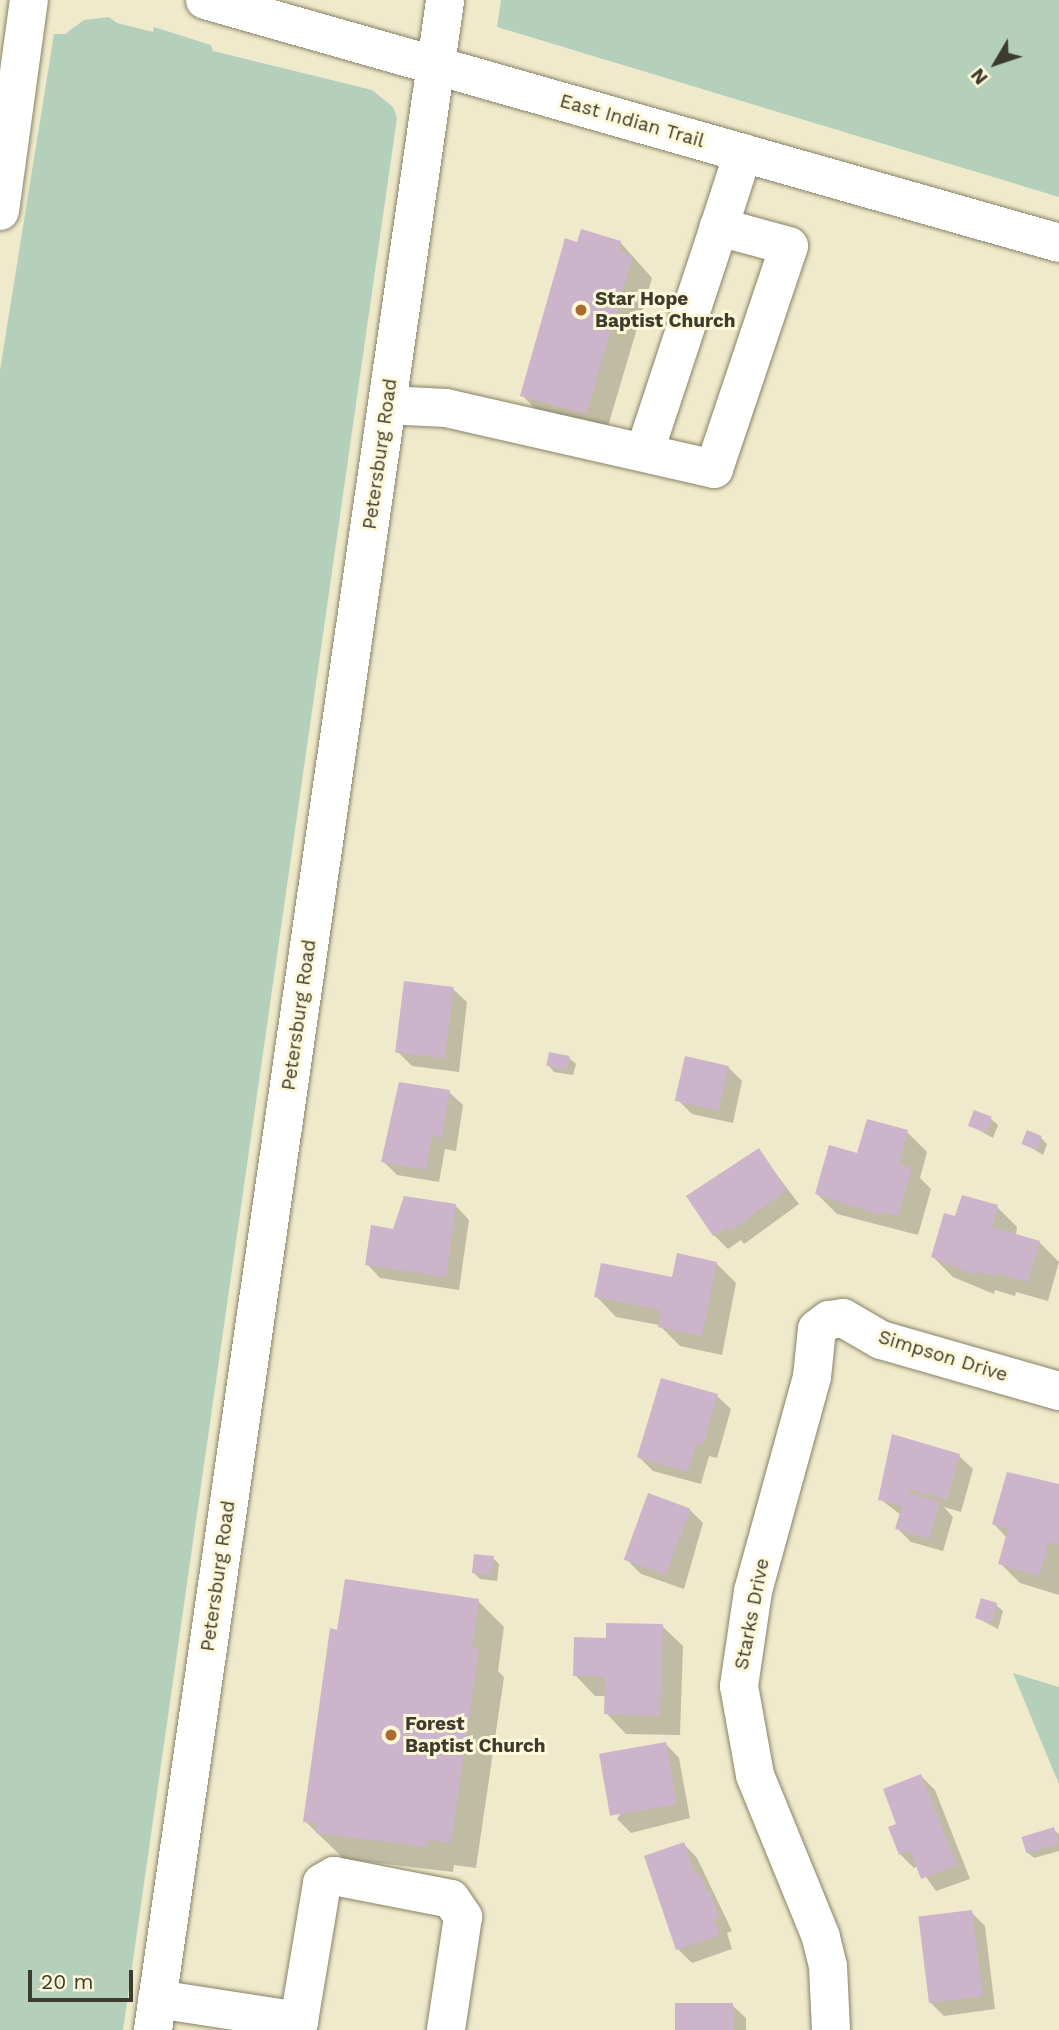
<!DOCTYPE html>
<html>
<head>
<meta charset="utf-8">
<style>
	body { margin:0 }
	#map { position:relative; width:1059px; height:2030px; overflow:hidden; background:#f0eacc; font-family:"Work Sans",sans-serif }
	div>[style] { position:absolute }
	.green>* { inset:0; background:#b5d0ba }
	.shadow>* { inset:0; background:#0003 }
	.building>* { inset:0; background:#ccb4ca; transform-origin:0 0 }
	.roads { filter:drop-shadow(0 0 2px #888367) drop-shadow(0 0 2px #888367) }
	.minor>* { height:38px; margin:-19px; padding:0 19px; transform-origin:19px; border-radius:19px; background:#fff }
	.major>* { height:38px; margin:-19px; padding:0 19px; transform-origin:19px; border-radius:19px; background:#fff }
	.dots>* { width:19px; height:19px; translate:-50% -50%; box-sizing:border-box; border:4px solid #fdf8d9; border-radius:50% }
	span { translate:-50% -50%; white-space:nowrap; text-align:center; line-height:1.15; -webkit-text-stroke:6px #fdf8d9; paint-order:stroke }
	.street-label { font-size:19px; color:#3d3a2e }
	.poi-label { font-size:19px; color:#3d3a2e; font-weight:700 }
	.left { translate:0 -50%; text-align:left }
	.north { position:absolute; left:961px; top:28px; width:70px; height:70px; -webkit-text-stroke:5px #fdf8d9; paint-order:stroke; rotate:231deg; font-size:19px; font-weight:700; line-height:28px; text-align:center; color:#3d3a2e }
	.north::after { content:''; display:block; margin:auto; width:24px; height:32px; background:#3d3a2e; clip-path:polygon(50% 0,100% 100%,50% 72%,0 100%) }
	.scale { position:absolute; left:28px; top:1970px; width:105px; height:32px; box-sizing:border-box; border:4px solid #3d3a2e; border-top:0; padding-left:9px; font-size:21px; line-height:24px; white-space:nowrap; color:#3d3a2e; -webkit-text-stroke:5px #fdf8d9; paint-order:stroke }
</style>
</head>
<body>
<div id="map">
	<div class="green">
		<div style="clip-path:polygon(501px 0,1059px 0,1059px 197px,497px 27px)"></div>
		<div style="clip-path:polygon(109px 17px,117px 23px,153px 32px,154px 27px,211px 45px,213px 51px,372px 90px,393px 107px,397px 118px,123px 2030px,0 2030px,0 370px,54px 34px,65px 34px,84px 20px)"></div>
		<div style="clip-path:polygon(1013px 1673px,1059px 1687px,1059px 1784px,1053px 1770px)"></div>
	</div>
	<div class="shadow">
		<div style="clip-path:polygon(620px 242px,652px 278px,606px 433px,542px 416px,522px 395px,578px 244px)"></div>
		<div style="clip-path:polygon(453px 989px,467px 1002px,459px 1072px,412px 1066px,398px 1052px)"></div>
		<div style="clip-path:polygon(569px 1058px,576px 1064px,573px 1075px,554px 1072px,548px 1065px)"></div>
		<div style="clip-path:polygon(728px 1067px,742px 1081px,733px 1123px,692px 1114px,678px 1100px)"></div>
		<div style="clip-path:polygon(449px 1092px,463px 1105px,456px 1151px,445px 1149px,439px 1182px,397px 1175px,383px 1161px)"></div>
		<div style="clip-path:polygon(991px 1119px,998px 1125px,993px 1138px,970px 1125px)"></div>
		<div style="clip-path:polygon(907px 1132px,927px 1152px,920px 1178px,931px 1189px,918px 1235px,837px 1214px,817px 1194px,858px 1155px)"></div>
		<div style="clip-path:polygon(1041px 1138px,1047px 1144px,1043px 1155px,1024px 1143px)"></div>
		<div style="clip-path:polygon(758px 1150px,799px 1204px,744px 1244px,741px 1240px,728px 1249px,714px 1235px)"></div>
		<div style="clip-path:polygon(456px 1206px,469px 1220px,459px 1290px,380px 1278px,367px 1264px,394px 1231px)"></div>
		<div style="clip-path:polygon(997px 1207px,1017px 1227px,1016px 1235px,1039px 1242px,1059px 1262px,1048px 1301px,1016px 1292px,1015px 1296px,995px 1290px,994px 1294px,953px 1277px,933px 1257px,956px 1218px)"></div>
		<div style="clip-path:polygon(716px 1263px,736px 1283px,722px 1355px,680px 1346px,659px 1325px,616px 1317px,596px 1296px,673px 1279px)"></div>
		<div style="clip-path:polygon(717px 1396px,731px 1409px,717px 1458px,709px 1456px,701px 1484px,653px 1471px,639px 1457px)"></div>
		<div style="clip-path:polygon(959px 1456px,973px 1469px,961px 1512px,944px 1507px,953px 1517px,943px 1551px,911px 1542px,897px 1528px,901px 1515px,880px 1499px)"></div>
		<div style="clip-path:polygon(1059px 1489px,1059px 1595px,1020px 1583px,1000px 1563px,1007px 1538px,994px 1524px)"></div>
		<div style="clip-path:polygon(689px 1509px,703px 1523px,684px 1589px,641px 1574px,627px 1560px)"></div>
		<div style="clip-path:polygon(493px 1558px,499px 1564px,497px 1581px,480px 1579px,474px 1573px)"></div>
		<div style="clip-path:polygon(478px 1601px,504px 1627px,498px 1671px,504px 1677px,476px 1868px,454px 1865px,453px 1872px,344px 1859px,305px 1821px,338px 1632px)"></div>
		<div style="clip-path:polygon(996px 1605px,1003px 1611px,998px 1629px,977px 1618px)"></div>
		<div style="clip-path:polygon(662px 1626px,683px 1646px,680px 1735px,626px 1734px,606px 1713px,607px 1696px,595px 1696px,575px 1675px,608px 1640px)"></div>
		<div style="clip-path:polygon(666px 1744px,679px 1758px,690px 1818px,631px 1833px,617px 1819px)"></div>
		<div style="clip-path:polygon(921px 1776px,935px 1790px,970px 1879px,936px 1891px,918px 1866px,914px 1868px,900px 1854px,898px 1825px)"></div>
		<div style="clip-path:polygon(1053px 1829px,1059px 1834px,1059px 1851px,1034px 1858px,1027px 1852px)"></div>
		<div style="clip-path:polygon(684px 1844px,697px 1858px,732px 1931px,727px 1933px,732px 1949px,692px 1963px,678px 1949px)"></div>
		<div style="clip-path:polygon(971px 1912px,985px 1926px,995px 2009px,944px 2016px,930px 2002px)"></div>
		<div style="clip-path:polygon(732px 2005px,746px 2018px,746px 2030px,676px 2030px)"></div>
	</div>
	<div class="building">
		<div style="clip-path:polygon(581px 229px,621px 241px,619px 251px,633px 256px,586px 414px,520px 396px,565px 238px,577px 242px)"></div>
		<div style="left:404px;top:981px;width:50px;height:72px;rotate:7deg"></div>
		<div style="left:549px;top:1052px;width:21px;height:14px;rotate:11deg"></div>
		<div style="left:685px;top:1056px;width:45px;height:46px;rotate:13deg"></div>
		<div style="clip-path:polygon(399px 1082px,450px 1090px,442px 1138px,432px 1136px,426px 1170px,381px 1162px)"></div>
		<div style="left:974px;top:1110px;width:19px;height:17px;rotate:21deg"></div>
		<div style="clip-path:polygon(867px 1119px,908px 1130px,899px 1164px,912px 1168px,898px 1216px,882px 1212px,881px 1215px,815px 1194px,829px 1145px,857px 1153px)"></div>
		<div style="left:1027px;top:1130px;width:16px;height:15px;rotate:22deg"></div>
		<div style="clip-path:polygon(759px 1148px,787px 1190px,730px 1231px,727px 1227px,713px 1236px,686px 1196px)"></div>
		<div style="clip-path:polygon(962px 1195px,998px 1205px,992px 1227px,1040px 1241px,1028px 1282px,996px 1273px,995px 1276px,975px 1271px,974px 1275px,931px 1257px,944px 1213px,955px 1216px)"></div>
		<div style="clip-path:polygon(404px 1196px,456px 1204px,446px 1277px,365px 1265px,371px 1225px,393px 1229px)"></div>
		<div style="clip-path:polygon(677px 1253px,717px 1262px,702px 1336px,658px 1327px,661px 1310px,594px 1297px,601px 1263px,672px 1277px)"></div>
		<div style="clip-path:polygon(661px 1378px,718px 1394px,703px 1445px,696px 1443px,688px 1472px,637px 1457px)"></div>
		<div style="clip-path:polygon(892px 1434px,960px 1454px,947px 1500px,911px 1489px,909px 1493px,940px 1502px,929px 1539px,895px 1529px,902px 1506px,878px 1500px)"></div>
		<div style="clip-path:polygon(1007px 1472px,1059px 1484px,1059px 1544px,1049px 1541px,1039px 1576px,998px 1564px,1008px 1529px,992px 1524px)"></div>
		<div style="left:648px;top:1493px;width:45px;height:71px;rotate:20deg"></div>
		<div style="left:474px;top:1554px;width:20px;height:19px;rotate:6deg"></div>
		<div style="clip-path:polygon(345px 1579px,479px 1599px,472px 1649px,479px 1649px,451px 1843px,429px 1840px,427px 1847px,316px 1833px,318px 1823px,303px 1822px,330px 1628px,337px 1630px)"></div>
		<div style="left:981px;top:1598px;width:17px;height:21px;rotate:17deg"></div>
		<div style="clip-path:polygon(606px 1623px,663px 1624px,660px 1716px,604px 1714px,605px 1677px,573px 1676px,574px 1637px,606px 1638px)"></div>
		<div style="left:666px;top:1742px;width:63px;height:68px;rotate:80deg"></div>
		<div style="clip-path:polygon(921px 1774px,957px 1865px,921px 1879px,910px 1850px,899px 1855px,888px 1827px,896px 1824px,883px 1789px)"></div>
		<div style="left:1054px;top:1827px;width:17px;height:34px;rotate:73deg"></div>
		<div style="clip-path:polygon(684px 1842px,695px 1874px,700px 1873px,707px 1892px,710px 1891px,719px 1917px,714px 1919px,720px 1935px,676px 1950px,644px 1856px)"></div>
		<div style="left:972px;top:1910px;width:87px;height:54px;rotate:83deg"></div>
		<div style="left:675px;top:2003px;width:58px;height:27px"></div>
	</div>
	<div class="roads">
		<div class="minor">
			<div style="left:719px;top:227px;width:78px;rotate:-72deg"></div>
			<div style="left:387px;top:405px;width:59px;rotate:2.9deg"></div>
			<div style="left:446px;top:408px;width:275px;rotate:12.8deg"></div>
			<div style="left:714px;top:469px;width:235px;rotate:-71.4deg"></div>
			<div style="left:789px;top:246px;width:73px;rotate:-164.8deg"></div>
			<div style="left:719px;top:227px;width:236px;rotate:108.3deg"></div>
			<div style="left:157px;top:1999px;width:144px;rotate:8.8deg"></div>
			<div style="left:299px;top:2021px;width:9px;rotate:103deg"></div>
			<div style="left:299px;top:2021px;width:140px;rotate:-80.5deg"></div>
			<div style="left:322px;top:1883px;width:14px;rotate:-30deg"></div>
			<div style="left:334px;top:1876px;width:119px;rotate:11.1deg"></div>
			<div style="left:451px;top:1899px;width:22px;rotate:56deg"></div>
			<div style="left:463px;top:1917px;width:114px;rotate:98.6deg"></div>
			<div style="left:153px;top:2030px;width:2051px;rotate:-81.81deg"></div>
			<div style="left:831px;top:2030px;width:64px;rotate:-92.7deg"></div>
			<div style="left:828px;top:1966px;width:30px;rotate:-104deg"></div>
			<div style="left:821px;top:1937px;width:175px;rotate:-112.2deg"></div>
			<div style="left:755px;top:1775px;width:90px;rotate:-100.2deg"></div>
			<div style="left:739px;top:1686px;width:96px;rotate:-81.6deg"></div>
			<div style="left:753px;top:1591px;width:222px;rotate:-74.6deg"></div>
			<div style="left:812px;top:1377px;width:48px;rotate:-84.1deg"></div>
			<div style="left:817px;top:1329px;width:15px;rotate:-37deg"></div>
			<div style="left:829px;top:1320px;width:14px;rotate:-8deg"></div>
			<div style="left:843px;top:1318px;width:44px;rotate:30.1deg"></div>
			<div style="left:881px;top:1340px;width:185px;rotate:16deg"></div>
		</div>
		<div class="major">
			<div style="left:205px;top:0;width:888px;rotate:15.88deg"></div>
			<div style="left:0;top:211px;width:213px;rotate:-82.2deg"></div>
		</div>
	</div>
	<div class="dots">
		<div style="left:581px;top:310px;background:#a86c2e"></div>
		<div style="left:391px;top:1735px;background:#a86c2e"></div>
	</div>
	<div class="street-label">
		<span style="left:632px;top:121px;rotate:16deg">East Indian Trail</span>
		<span style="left:380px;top:454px;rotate:-82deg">Petersburg Road</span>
		<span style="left:299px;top:1015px;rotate:-82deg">Petersburg Road</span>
		<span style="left:943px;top:1356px;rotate:17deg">Simpson Drive</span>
		<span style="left:218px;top:1576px;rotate:-82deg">Petersburg Road</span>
		<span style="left:752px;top:1614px;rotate:-79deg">Starks Drive</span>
	</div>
	<div class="poi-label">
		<span class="left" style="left:595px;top:310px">Star Hope<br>Baptist Church</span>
		<span class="left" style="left:405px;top:1735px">Forest<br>Baptist Church</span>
	</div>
	<div class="north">N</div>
	<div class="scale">20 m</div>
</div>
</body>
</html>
